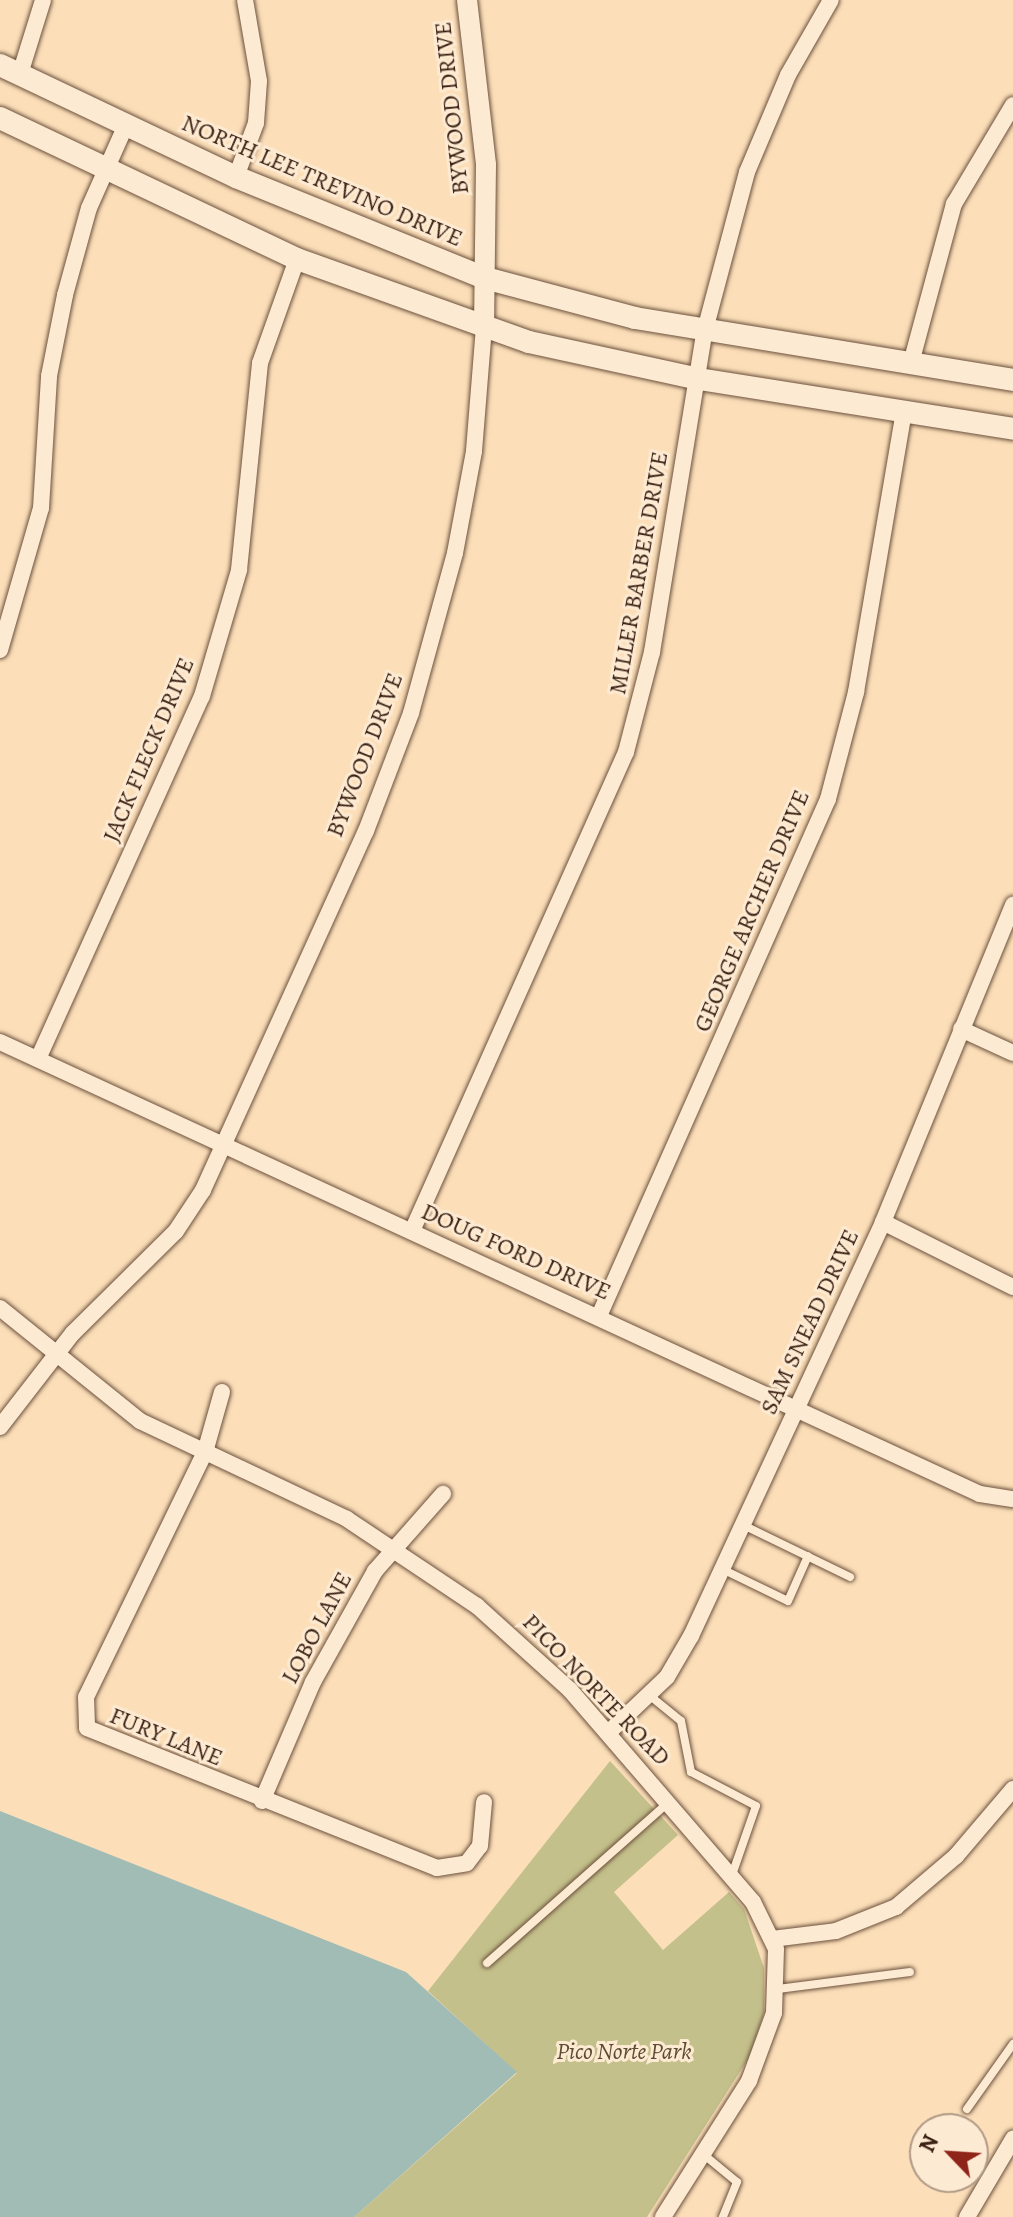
<!DOCTYPE html>
<html>
<head>
<meta charset="utf-8">
<style>
	body { margin:0 }
	#map { position:relative; width:1013px; height:2217px; overflow:hidden; background:#fcdfb9; font-family:Alegreya,serif }
	div>[style] { position:absolute }
	.green>* { inset:0; background:#c4c08b }
	.water>* { inset:0; background:#a0bcb5 }
	.roads { filter:drop-shadow(0 0 2px #6c513d) drop-shadow(0 0 2px #6c513d) }
	.service>* { height:8px; margin:-4px; padding:0 4px; transform-origin:4px; border-radius:4px; background:#fdead2 }
	.minor>* { height:16px; margin:-8px; padding:0 8px; transform-origin:8px; border-radius:8px; background:#fdead2 }
	.tertiary>* { height:20px; margin:-10px; padding:0 10px; transform-origin:10px; border-radius:10px; background:#fdead2 }
	.secondary>* { height:22px; margin:-11px; padding:0 11px; transform-origin:11px; border-radius:11px; background:#fdead2 }
	span { translate:-50% -50%; white-space:nowrap; text-align:center; line-height:1.15; -webkit-text-stroke:6px #fdead2; paint-order:stroke }
	.street-label { font-size:24px; color:#3c2214 }
	.park-label { font-size:24px; color:#5e4a32; font-style:italic }
	.north { position:absolute; left:909px; top:2113px; width:80px; height:80px; box-sizing:border-box; background:#fdead2; border:2px solid #b09a86; border-radius:50%; rotate:295deg; font-size:22px; font-weight:700; line-height:32px; text-align:center; color:#3c2214 }
	.north::after { content:''; display:block; margin:auto; width:28px; height:36px; background:#8f2418; clip-path:polygon(50% 0,100% 100%,50% 72%,0 100%) }
</style>
</head>
<body>
<div id="map">
	<div class="green">
		<div style="clip-path:polygon(610px 1761px,678px 1835px,614px 1892px,663px 1950px,729px 1892px,744px 1909px,764px 1968px,764px 2013px,750px 2056px,647px 2217px,354px 2217px,517px 2073px,428px 1991px)"></div>
	</div>
	<div class="water">
		<div style="clip-path:polygon(0 1811px,406px 1972px,517px 2072px,354px 2217px,0 2217px)"></div>
	</div>
	<div class="roads">
		<div class="service">
			<div style="left:743px;top:1525px;width:119px;rotate:25.9deg"></div>
			<div style="left:722px;top:1569px;width:73px;rotate:25.9deg"></div>
			<div style="left:788px;top:1601px;width:49px;rotate:-66deg"></div>
			<div style="left:649px;top:1695px;width:41px;rotate:39.1deg"></div>
			<div style="left:681px;top:1721px;width:52px;rotate:78.9deg"></div>
			<div style="left:691px;top:1772px;width:73px;rotate:27.6deg"></div>
			<div style="left:756px;top:1806px;width:73px;rotate:109.2deg"></div>
			<div style="left:487px;top:1963px;width:243px;rotate:-41.5deg"></div>
			<div style="left:778px;top:1989px;width:133px;rotate:-7.3deg"></div>
			<div style="left:967px;top:2109px;width:80px;rotate:-54.7deg"></div>
			<div style="left:703px;top:2154px;width:44px;rotate:39.5deg"></div>
			<div style="left:737px;top:2182px;width:38px;rotate:112deg"></div>
		</div>
		<div class="minor">
			<div style="left:20px;top:74px;width:77px;rotate:-72.7deg"></div>
			<div style="left:236px;top:177px;width:58px;rotate:-69.7deg"></div>
			<div style="left:256px;top:123px;width:42px;rotate:-85.9deg"></div>
			<div style="left:259px;top:81px;width:82px;rotate:-99.8deg"></div>
			<div style="left:911px;top:363px;width:165px;rotate:-74.9deg"></div>
			<div style="left:954px;top:204px;width:115px;rotate:-59.2deg"></div>
			<div style="left:0;top:650px;width:148px;rotate:-73.9deg"></div>
			<div style="left:41px;top:508px;width:132px;rotate:-86.5deg"></div>
			<div style="left:49px;top:376px;width:83px;rotate:-78.8deg"></div>
			<div style="left:65px;top:295px;width:90px;rotate:-74.6deg"></div>
			<div style="left:89px;top:208px;width:91px;rotate:-66deg"></div>
			<div style="left:961px;top:1029px;width:57px;rotate:24.8deg"></div>
			<div style="left:0;top:1042px;width:1079px;rotate:24.76deg"></div>
			<div style="left:980px;top:1494px;width:33px;rotate:9deg"></div>
			<div style="left:38px;top:1059px;width:398px;rotate:-65.7deg"></div>
			<div style="left:202px;top:696px;width:131px;rotate:-73.6deg"></div>
			<div style="left:239px;top:570px;width:208px;rotate:-84.2deg"></div>
			<div style="left:260px;top:363px;width:110px;rotate:-70.4deg"></div>
			<div style="left:883px;top:1222px;width:145px;rotate:26.6deg"></div>
			<div style="left:412px;top:1231px;width:525px;rotate:-65.93deg"></div>
			<div style="left:626px;top:752px;width:103px;rotate:-75.4deg"></div>
			<div style="left:652px;top:652px;width:326px;rotate:-80.7deg"></div>
			<div style="left:705px;top:330px;width:163px;rotate:-75.1deg"></div>
			<div style="left:747px;top:172px;width:105px;rotate:-67.1deg"></div>
			<div style="left:788px;top:75px;width:86px;rotate:-60.2deg"></div>
			<div style="left:0;top:1308px;width:180px;rotate:38.9deg"></div>
			<div style="left:140px;top:1421px;width:229px;rotate:25.3deg"></div>
			<div style="left:347px;top:1519px;width:156px;rotate:33.8deg"></div>
			<div style="left:477px;top:1606px;width:125px;rotate:42.1deg"></div>
			<div style="left:570px;top:1690px;width:280px;rotate:49.2deg"></div>
			<div style="left:753px;top:1902px;width:52px;rotate:63.9deg"></div>
			<div style="left:776px;top:1949px;width:64px;rotate:91.8deg"></div>
			<div style="left:774px;top:2013px;width:72px;rotate:110.2deg"></div>
			<div style="left:749px;top:2081px;width:161px;rotate:122.3deg"></div>
			<div style="left:599px;top:1316px;width:565px;rotate:-66.11deg"></div>
			<div style="left:828px;top:799px;width:111px;rotate:-75.3deg"></div>
			<div style="left:856px;top:692px;width:285px;rotate:-80.3deg"></div>
			<div style="left:222px;top:1392px;width:62px;rotate:105.8deg"></div>
			<div style="left:205px;top:1452px;width:272px;rotate:115.9deg"></div>
			<div style="left:86px;top:1697px;width:31px;rotate:88deg"></div>
			<div style="left:87px;top:1728px;width:377px;rotate:21.8deg"></div>
			<div style="left:437px;top:1868px;width:30px;rotate:-9deg"></div>
			<div style="left:467px;top:1863px;width:21px;rotate:-53deg"></div>
			<div style="left:480px;top:1846px;width:44px;rotate:-84.8deg"></div>
			<div style="left:0;top:1427px;width:119px;rotate:-52.2deg"></div>
			<div style="left:73px;top:1333px;width:145px;rotate:-44.7deg"></div>
			<div style="left:176px;top:1231px;width:49px;rotate:-56.6deg"></div>
			<div style="left:203px;top:1190px;width:394px;rotate:-65.6deg"></div>
			<div style="left:366px;top:831px;width:126px;rotate:-69.1deg"></div>
			<div style="left:411px;top:713px;width:166px;rotate:-74.6deg"></div>
			<div style="left:455px;top:553px;width:104px;rotate:-79.4deg"></div>
			<div style="left:474px;top:451px;width:123px;rotate:-85.4deg"></div>
			<div style="left:608px;top:1733px;width:81px;rotate:-43.5deg"></div>
			<div style="left:667px;top:1677px;width:48px;rotate:-59.7deg"></div>
			<div style="left:691px;top:1636px;width:456px;rotate:-65.1deg"></div>
			<div style="left:883px;top:1222px;width:343px;rotate:-67.7deg"></div>
			<div style="left:262px;top:1801px;width:129px;rotate:-66.8deg"></div>
			<div style="left:313px;top:1682px;width:127px;rotate:-60.8deg"></div>
			<div style="left:375px;top:1571px;width:103px;rotate:-48.6deg"></div>
			<div style="left:772px;top:1939px;width:64px;rotate:-7.1deg"></div>
			<div style="left:836px;top:1931px;width:65px;rotate:-21.8deg"></div>
			<div style="left:896px;top:1907px;width:79px;rotate:-40.4deg"></div>
			<div style="left:956px;top:1856px;width:88px;rotate:-49.6deg"></div>
			<div style="left:967px;top:2217px;width:91px;rotate:-59.5deg"></div>
		</div>
		<div class="tertiary">
			<div style="left:467px;top:0;width:166px;rotate:83.4deg"></div>
			<div style="left:486px;top:165px;width:163px;rotate:90.7deg"></div>
		</div>
		<div class="secondary">
			<div style="left:0;top:65px;width:261px;rotate:25.4deg"></div>
			<div style="left:236px;top:177px;width:269px;rotate:22.1deg"></div>
			<div style="left:485px;top:278px;width:155px;rotate:14.9deg"></div>
			<div style="left:635px;top:318px;width:383px;rotate:9.3deg"></div>
			<div style="left:0;top:118px;width:329px;rotate:25.4deg"></div>
			<div style="left:297px;top:259px;width:246px;rotate:19.7deg"></div>
			<div style="left:529px;top:342px;width:174px;rotate:12.3deg"></div>
			<div style="left:699px;top:379px;width:318px;rotate:9deg"></div>
		</div>
	</div>
	<div class="street-label">
		<span style="left:452px;top:108px;rotate:-96deg">BYWOOD DRIVE</span>
		<span style="left:322px;top:181px;rotate:23deg">NORTH LEE TREVINO DRIVE</span>
		<span style="left:639px;top:573px;rotate:-80deg">MILLER BARBER DRIVE</span>
		<span style="left:149px;top:750px;rotate:-67deg">JACK FLECK DRIVE</span>
		<span style="left:365px;top:755px;rotate:-69deg">BYWOOD DRIVE</span>
		<span style="left:752px;top:911px;rotate:-67deg">GEORGE ARCHER DRIVE</span>
		<span style="left:516px;top:1252px;rotate:24deg">DOUG FORD DRIVE</span>
		<span style="left:810px;top:1322px;rotate:-65deg">SAM SNEAD DRIVE</span>
		<span style="left:317px;top:1628px;rotate:-62deg">LOBO LANE</span>
		<span style="left:596px;top:1690px;rotate:46deg">PICO NORTE ROAD</span>
		<span style="left:166px;top:1737px;rotate:22deg">FURY LANE</span>
	</div>
	<div class="park-label">
		<span style="left:624px;top:2052px">Pico Norte Park</span>
	</div>
	<div class="north">N</div>
</div>
</body>
</html>
